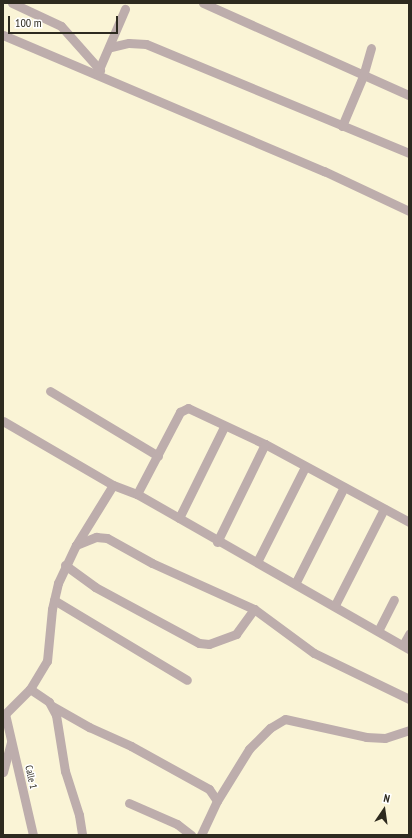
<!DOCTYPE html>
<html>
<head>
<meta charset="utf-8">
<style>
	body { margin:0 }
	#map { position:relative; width:412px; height:838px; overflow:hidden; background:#faf4d6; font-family:"PT Sans Narrow",sans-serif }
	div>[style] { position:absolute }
	.minor>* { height:9px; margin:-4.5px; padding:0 4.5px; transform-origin:4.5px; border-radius:4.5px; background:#bdadac }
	span { translate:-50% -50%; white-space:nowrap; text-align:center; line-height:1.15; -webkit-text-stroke:3px #fff; paint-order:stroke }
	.street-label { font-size:10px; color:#2d2a1f }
	.frame { position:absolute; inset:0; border:4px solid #2d2a1f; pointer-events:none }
	.north { position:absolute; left:364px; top:790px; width:40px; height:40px; -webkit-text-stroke:3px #fff; paint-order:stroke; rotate:13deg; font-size:11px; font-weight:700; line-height:16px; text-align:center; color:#2d2a1f }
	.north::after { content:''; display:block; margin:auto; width:14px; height:18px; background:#2d2a1f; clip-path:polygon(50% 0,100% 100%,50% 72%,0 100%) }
	.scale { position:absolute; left:8px; top:16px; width:110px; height:18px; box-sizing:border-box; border:2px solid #2d2a1f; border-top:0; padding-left:5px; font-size:12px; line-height:14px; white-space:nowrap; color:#2d2a1f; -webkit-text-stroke:3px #fff; paint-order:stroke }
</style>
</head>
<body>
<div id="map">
	<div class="minor">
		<div style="left:12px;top:3px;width:54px;rotate:25.1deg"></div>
		<div style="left:61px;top:26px;width:59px;rotate:48.4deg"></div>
		<div style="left:203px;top:3px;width:226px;rotate:24.1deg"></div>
		<div style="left:3px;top:35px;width:349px;rotate:23deg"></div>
		<div style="left:324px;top:171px;width:94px;rotate:25.2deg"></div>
		<div style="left:111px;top:47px;width:18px;rotate:-13deg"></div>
		<div style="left:129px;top:43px;width:17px;rotate:3deg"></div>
		<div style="left:146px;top:44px;width:285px;rotate:22.5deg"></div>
		<div style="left:97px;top:74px;width:71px;rotate:-66.7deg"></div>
		<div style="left:342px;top:126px;width:54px;rotate:-67.2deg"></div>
		<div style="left:363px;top:76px;width:29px;rotate:-74deg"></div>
		<div style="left:50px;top:391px;width:126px;rotate:31deg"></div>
		<div style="left:3px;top:421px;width:127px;rotate:30.2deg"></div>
		<div style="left:113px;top:485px;width:26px;rotate:21deg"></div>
		<div style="left:137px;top:494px;width:313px;rotate:29.7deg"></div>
		<div style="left:137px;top:494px;width:93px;rotate:-62.3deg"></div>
		<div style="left:180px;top:412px;width:9px;rotate:-27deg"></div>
		<div style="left:188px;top:408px;width:85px;rotate:25.1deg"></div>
		<div style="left:265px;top:444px;width:164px;rotate:28.4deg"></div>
		<div style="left:179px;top:518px;width:102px;rotate:-63.7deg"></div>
		<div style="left:217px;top:542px;width:109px;rotate:-63.9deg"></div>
		<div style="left:76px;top:545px;width:22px;rotate:-22deg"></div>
		<div style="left:96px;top:537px;width:11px;rotate:5deg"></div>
		<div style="left:107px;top:538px;width:51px;rotate:29.1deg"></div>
		<div style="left:152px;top:563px;width:112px;rotate:24.3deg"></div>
		<div style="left:254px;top:609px;width:74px;rotate:36.3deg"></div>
		<div style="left:314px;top:653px;width:106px;rotate:25.8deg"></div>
		<div style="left:257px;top:562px;width:106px;rotate:-63.2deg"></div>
		<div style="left:65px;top:565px;width:37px;rotate:36deg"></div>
		<div style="left:95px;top:587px;width:118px;rotate:28.3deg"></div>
		<div style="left:199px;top:643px;width:10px;rotate:6deg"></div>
		<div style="left:209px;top:644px;width:29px;rotate:-20deg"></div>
		<div style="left:236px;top:634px;width:31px;rotate:-54deg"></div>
		<div style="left:296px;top:582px;width:106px;rotate:-63.2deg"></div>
		<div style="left:54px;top:600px;width:155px;rotate:31deg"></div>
		<div style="left:335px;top:605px;width:108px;rotate:-63deg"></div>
		<div style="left:378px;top:631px;width:35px;rotate:-63deg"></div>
		<div style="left:403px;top:645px;width:13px;rotate:-61deg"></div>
		<div style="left:30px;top:689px;width:23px;rotate:34deg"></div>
		<div style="left:49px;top:702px;width:15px;rotate:62deg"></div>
		<div style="left:56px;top:715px;width:57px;rotate:80.9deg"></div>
		<div style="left:65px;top:771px;width:46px;rotate:72.3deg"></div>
		<div style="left:79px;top:815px;width:20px;rotate:81deg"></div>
		<div style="left:52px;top:706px;width:43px;rotate:29.6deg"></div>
		<div style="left:89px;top:727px;width:46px;rotate:24.3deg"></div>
		<div style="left:131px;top:746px;width:89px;rotate:28.9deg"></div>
		<div style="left:209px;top:789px;width:14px;rotate:56deg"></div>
		<div style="left:3px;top:772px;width:31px;rotate:-75deg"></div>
		<div style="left:129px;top:803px;width:52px;rotate:23.6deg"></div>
		<div style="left:177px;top:824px;width:18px;rotate:38deg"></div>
		<div style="left:33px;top:835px;width:124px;rotate:-103deg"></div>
		<div style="left:5px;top:714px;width:35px;rotate:-45deg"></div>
		<div style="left:30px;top:689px;width:33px;rotate:-59deg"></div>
		<div style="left:47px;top:661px;width:52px;rotate:-84.5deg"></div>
		<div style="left:52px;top:609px;width:27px;rotate:-77deg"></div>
		<div style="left:58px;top:583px;width:42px;rotate:-64.7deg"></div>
		<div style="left:76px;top:545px;width:70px;rotate:-58.3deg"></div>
		<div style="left:201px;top:835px;width:38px;rotate:-65deg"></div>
		<div style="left:217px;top:801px;width:61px;rotate:-58.4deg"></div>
		<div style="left:249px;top:749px;width:30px;rotate:-45deg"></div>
		<div style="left:270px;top:728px;width:17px;rotate:-31deg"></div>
		<div style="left:285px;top:719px;width:83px;rotate:12.5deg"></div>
		<div style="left:366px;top:737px;width:19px;rotate:3deg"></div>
		<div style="left:385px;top:738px;width:25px;rotate:-18deg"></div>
	</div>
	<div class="street-label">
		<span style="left:31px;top:777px;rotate:77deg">Calle 1</span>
	</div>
	<div class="frame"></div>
	<div class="north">N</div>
	<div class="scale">100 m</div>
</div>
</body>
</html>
